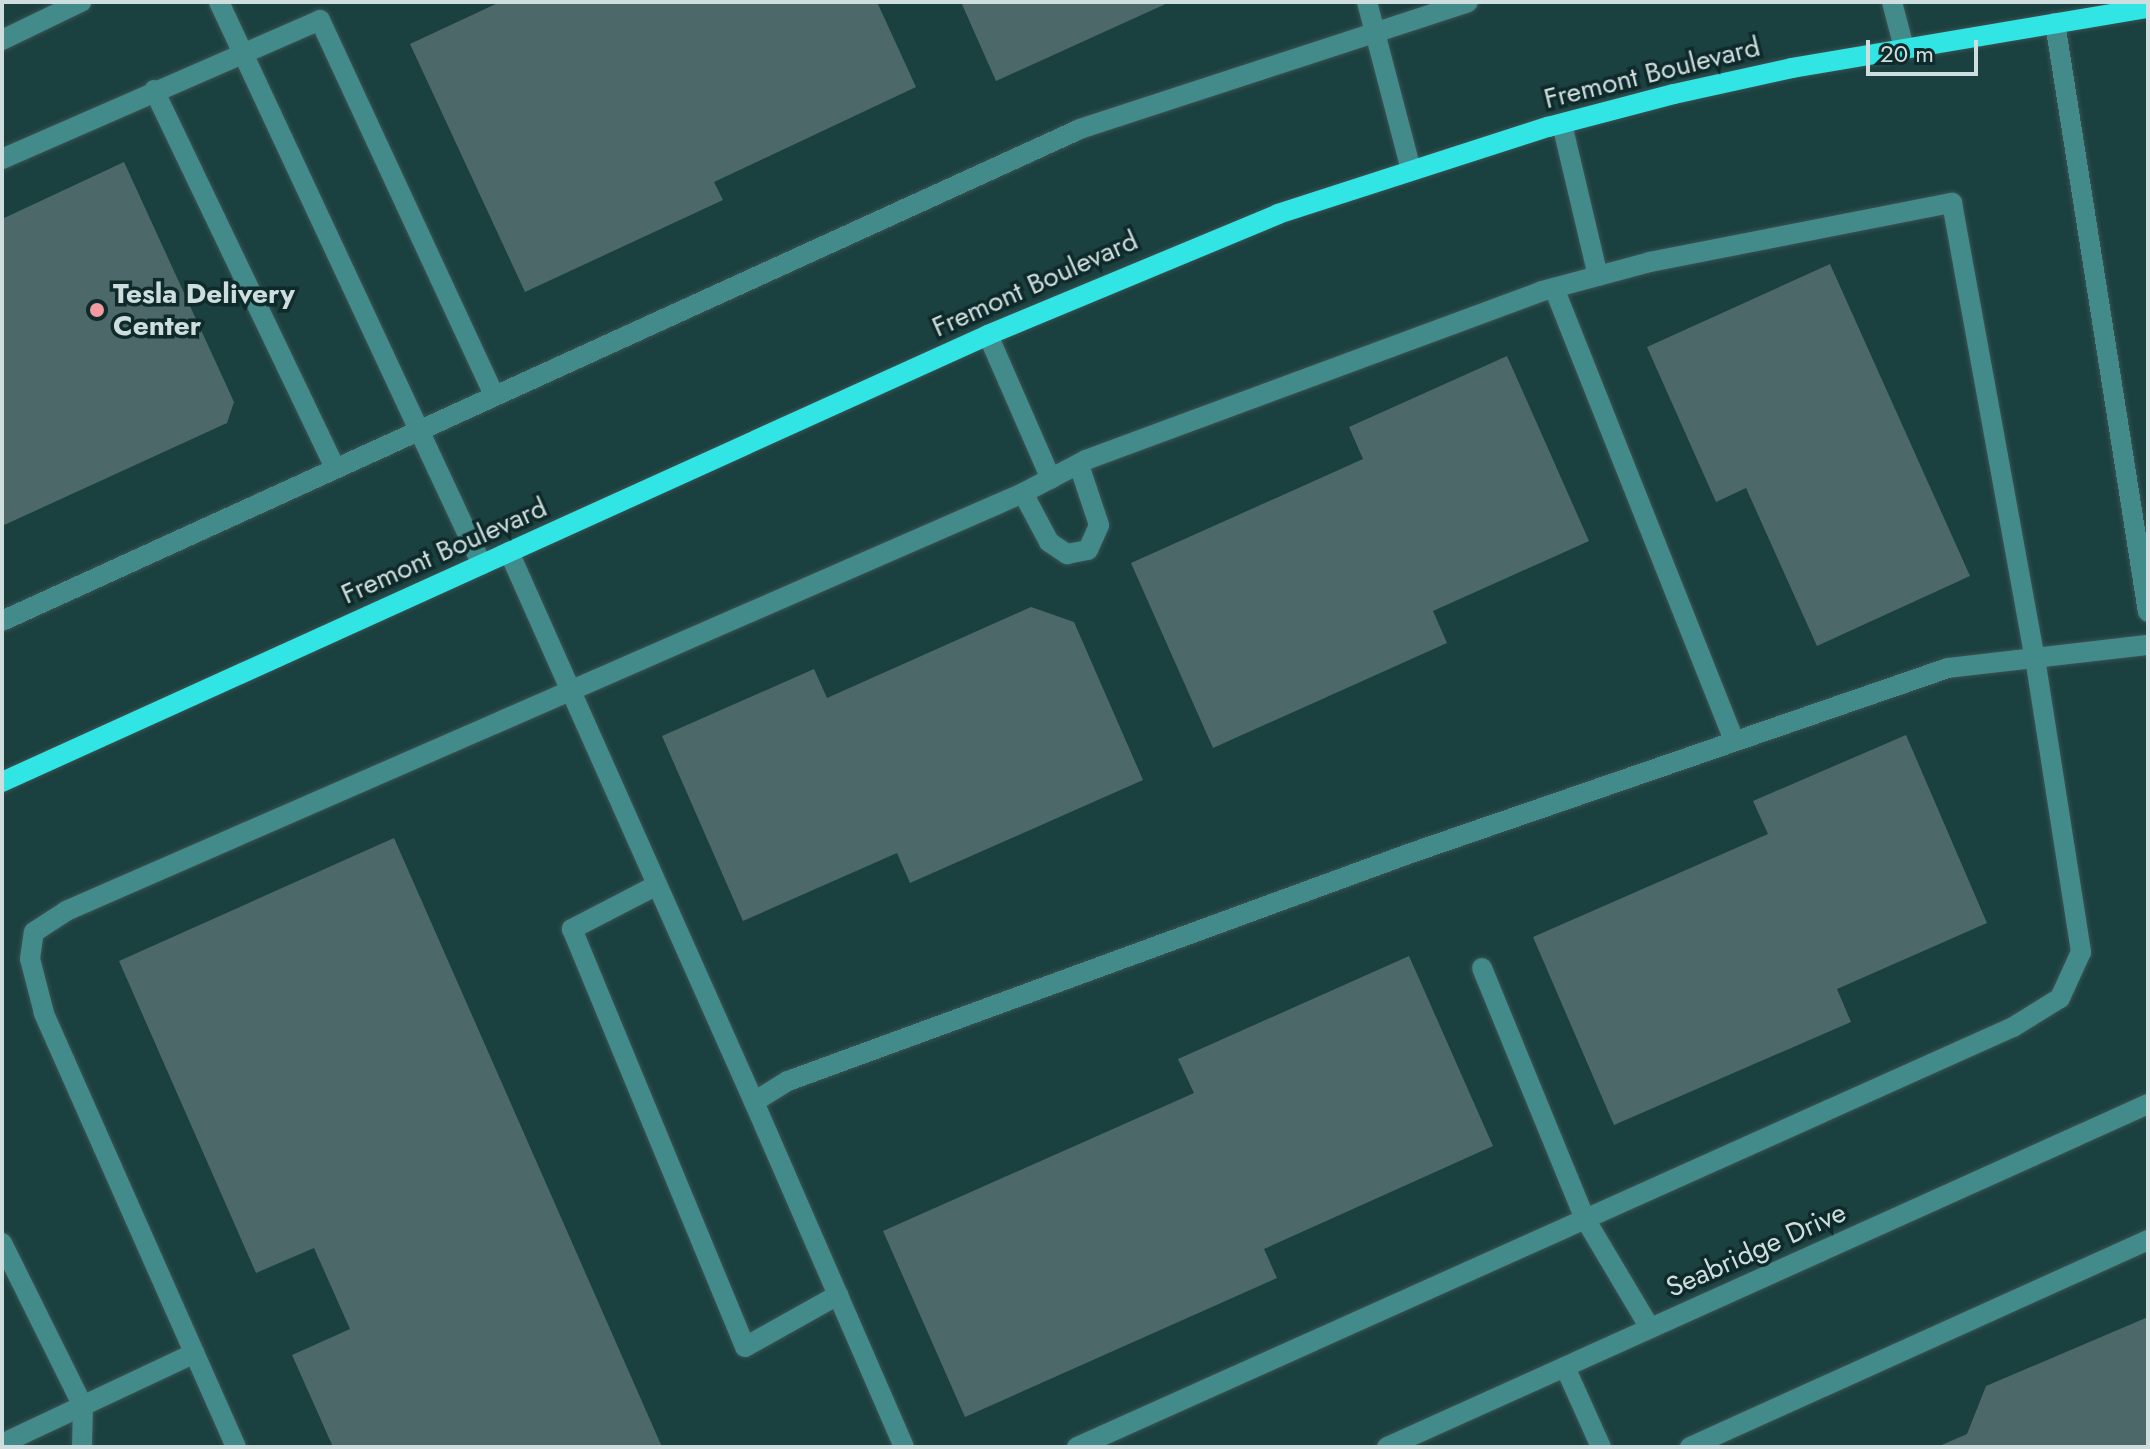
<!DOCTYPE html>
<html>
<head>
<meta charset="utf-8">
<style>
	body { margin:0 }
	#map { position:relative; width:2150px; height:1449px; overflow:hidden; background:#1a3534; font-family:Jost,sans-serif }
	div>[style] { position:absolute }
	.built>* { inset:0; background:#1b4040; transform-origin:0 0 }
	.building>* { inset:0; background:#4c6868 }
	.roads { filter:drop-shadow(0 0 2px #3a5352) drop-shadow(0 0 2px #3a5352) }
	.minor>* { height:20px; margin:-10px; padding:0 10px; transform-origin:10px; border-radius:10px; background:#438a8a }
	.major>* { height:20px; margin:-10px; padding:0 10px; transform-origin:10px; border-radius:10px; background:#31e5e5 }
	.dots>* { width:22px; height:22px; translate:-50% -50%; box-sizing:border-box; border:4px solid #0f2a2a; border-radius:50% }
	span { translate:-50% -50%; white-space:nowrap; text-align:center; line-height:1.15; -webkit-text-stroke:7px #0f2a2a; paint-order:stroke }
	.street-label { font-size:28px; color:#cedddd }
	.poi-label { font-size:28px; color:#cedddd; font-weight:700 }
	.left { translate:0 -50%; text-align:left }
	.frame { position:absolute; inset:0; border:4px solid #cedddd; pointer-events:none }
	.scale { position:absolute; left:1866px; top:40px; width:112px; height:36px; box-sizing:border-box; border:4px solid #cedddd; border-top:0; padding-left:10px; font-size:24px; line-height:28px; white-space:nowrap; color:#cedddd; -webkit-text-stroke:6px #0f2a2a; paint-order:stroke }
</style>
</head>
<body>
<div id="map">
	<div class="built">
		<div style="left:2px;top:2px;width:2146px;height:1445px"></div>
	</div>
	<div class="building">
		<div style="clip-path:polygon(500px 2px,877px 2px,916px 87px,714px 182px,723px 200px,525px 292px,410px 44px)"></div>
		<div style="clip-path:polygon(961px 2px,1170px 2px,996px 81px)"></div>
		<div style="clip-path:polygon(124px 162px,234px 402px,227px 423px,2px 526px,2px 219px)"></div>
		<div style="clip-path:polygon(1830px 264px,1970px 576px,1817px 646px,1746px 488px,1716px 502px,1647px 347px)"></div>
		<div style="clip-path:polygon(1507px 356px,1589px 541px,1433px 611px,1447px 643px,1213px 748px,1131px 563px,1363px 459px,1349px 427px)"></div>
		<div style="clip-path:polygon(1031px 607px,1074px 622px,1143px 780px,910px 883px,897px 853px,743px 921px,662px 736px,814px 669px,827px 698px)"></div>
		<div style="clip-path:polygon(1906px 735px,1987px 923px,1837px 989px,1851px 1022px,1614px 1125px,1533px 937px,1768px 834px,1753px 801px)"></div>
		<div style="clip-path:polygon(394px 838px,662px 1447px,333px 1447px,292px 1355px,350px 1329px,314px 1248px,256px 1273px,119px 961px)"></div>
		<div style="clip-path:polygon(1409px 956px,1493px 1146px,1264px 1249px,1277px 1278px,965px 1417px,883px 1231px,1194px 1093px,1178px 1059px)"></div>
		<div style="clip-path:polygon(2148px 1317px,2148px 1447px,1937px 1447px,1967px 1434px,1986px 1386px)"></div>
	</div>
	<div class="roads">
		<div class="minor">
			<div style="left:219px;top:2px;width:621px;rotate:64.96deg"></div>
			<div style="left:1367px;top:2px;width:174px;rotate:75.3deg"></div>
			<div style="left:1892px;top:2px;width:48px;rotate:75.4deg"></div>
			<div style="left:2055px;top:23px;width:596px;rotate:81.03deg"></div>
			<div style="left:2px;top:40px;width:88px;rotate:-25.7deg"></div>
			<div style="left:154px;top:90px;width:419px;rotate:64.4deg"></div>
			<div style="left:1562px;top:124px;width:156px;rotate:76.7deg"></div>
			<div style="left:2px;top:159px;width:347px;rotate:-23.6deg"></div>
			<div style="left:320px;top:20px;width:413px;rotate:65.1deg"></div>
			<div style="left:1554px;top:288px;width:487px;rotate:68.3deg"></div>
			<div style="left:988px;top:335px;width:157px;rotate:66.4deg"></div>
			<div style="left:1023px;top:493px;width:55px;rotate:62deg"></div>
			<div style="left:1049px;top:542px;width:22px;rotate:34deg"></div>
			<div style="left:1067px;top:554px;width:21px;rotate:-11deg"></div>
			<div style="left:1088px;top:550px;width:27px;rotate:-66deg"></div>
			<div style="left:1099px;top:525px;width:63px;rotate:-108.4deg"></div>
			<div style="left:509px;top:552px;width:602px;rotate:65.99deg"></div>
			<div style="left:754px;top:1102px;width:40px;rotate:-32deg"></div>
			<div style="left:788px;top:1081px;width:663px;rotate:-20.1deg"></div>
			<div style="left:1411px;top:853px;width:568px;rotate:-19.01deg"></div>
			<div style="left:1948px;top:668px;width:201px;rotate:-6.6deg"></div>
			<div style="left:2px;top:621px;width:1185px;rotate:-24.53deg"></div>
			<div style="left:1080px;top:129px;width:408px;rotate:-18.1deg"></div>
			<div style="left:657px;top:885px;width:96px;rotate:152.6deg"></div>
			<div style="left:572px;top:929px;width:452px;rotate:67.5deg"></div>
			<div style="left:745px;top:1347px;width:107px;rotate:-29.2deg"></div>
			<div style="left:1482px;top:968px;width:269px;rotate:67.7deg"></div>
			<div style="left:1584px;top:1217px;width:129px;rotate:59.3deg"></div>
			<div style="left:754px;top:1102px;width:376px;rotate:66.5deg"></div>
			<div style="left:2px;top:1243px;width:182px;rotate:63.6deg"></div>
			<div style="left:83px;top:1406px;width:41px;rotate:91.4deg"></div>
			<div style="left:1565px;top:1367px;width:88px;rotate:65.8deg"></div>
			<div style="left:10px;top:1440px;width:204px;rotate:-25.2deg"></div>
			<div style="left:236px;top:1447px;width:475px;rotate:-113.9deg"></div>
			<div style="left:44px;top:1013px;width:56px;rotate:-104.5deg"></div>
			<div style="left:30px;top:959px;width:27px;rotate:-82deg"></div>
			<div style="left:34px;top:932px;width:38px;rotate:-33deg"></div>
			<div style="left:66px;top:911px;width:1044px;rotate:-23.59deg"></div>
			<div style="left:1023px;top:493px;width:71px;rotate:-27.6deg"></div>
			<div style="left:1086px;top:460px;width:486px;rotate:-20.3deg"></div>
			<div style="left:1542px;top:291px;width:112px;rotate:-15deg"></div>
			<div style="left:1650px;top:262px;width:308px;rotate:-11.1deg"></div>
			<div style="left:1952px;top:203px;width:463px;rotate:79.7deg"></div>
			<div style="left:2035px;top:658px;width:298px;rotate:81.1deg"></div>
			<div style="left:2081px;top:952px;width:51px;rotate:114.5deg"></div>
			<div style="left:2060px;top:998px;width:55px;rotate:148.3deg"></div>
			<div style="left:2013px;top:1027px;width:1026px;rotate:155.83deg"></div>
			<div style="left:1387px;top:1447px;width:835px;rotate:-24.26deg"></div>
			<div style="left:1690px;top:1447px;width:503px;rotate:-24.32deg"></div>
		</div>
		<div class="major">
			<div style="left:2px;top:782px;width:1083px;rotate:-24.39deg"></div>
			<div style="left:988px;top:335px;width:314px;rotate:-22.6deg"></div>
			<div style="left:1278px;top:214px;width:284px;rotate:-17.9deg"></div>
			<div style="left:1548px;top:127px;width:130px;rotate:-14.7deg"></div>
			<div style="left:1674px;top:94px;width:121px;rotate:-12.4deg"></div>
			<div style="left:1792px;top:68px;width:361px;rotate:-9.6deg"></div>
		</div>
	</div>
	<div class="dots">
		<div style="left:97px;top:310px;background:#f49aa1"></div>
	</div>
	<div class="street-label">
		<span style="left:1652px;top:73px;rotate:-14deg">Fremont Boulevard</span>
		<span style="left:1035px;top:284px;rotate:-24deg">Fremont Boulevard</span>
		<span style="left:444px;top:551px;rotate:-24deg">Fremont Boulevard</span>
		<span style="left:1756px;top:1250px;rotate:-24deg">Seabridge Drive</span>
	</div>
	<div class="poi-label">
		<span class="left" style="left:113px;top:310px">Tesla Delivery<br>Center</span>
	</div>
	<div class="frame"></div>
	<div class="scale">20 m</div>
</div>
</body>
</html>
